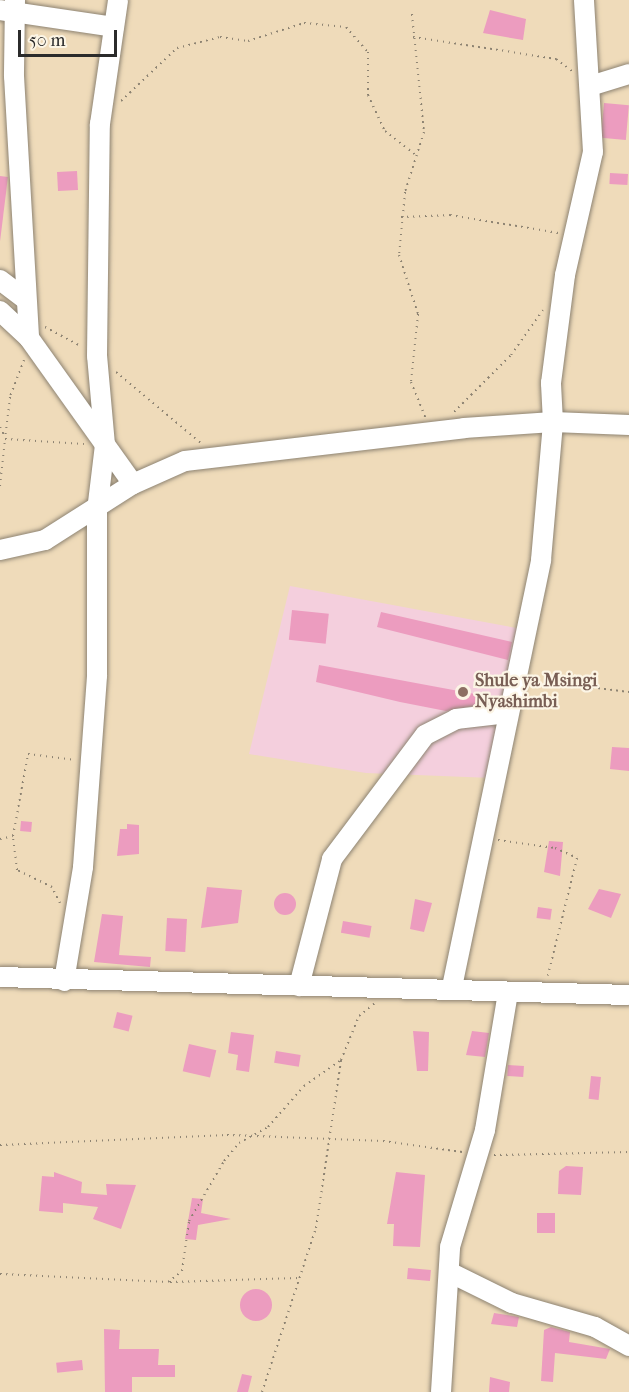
<!DOCTYPE html>
<html>
<head>
<meta charset="utf-8">
<style>
	body { margin:0 }
	#map { position:relative; width:629px; height:1392px; overflow:hidden; background:#efdbba; font-family:"IM FELL French Canon",serif }
	div>[style] { position:absolute }
	.built>* { inset:0; background:#f4cfdd }
	.building>* { inset:0; background:#ec9cbf; transform-origin:0 0 }
	.round { border-radius:50% }
	.path>* { height:2px; margin-top:-1px; transform-origin:0; background:repeating-linear-gradient(90deg,#8d8372 0 1.5px,transparent 0 6px) }
	.roads { filter:drop-shadow(0 0 2px #8d8372) drop-shadow(0 0 2px #8d8372) }
	.minor>* { height:20px; margin:-10px; padding:0 10px; transform-origin:10px; border-radius:10px; background:#fff }
	.dots>* { width:16px; height:16px; translate:-50% -50%; box-sizing:border-box; border:3px solid #fcf5e5; border-radius:50% }
	span { translate:-50% -50%; white-space:nowrap; text-align:center; line-height:1.15; -webkit-text-stroke:4.5px #fcf5e5; paint-order:stroke }
	.education-label { font-size:18px; color:#785e54; font-weight:700 }
	.left { translate:0 -50%; text-align:left }
	.scale { position:absolute; left:18px; top:30px; width:99px; height:27px; box-sizing:border-box; border:3px solid #2b2b2b; border-top:0; padding-left:8px; font-size:18px; line-height:21px; white-space:nowrap; color:#2b2b2b; -webkit-text-stroke:4px #fcf5e5; paint-order:stroke }
</style>
</head>
<body>
<div id="map">
	<div class="built">
		<div style="clip-path:polygon(290px 586px,522px 629px,492px 778px,366px 773px,249px 754px)"></div>
	</div>
	<div class="building">
		<div style="clip-path:polygon(490px 10px,526px 19px,523px 40px,483px 33px)"></div>
		<div style="left:604px;top:103px;width:25px;height:35px;rotate:5deg"></div>
		<div style="left:77px;top:171px;width:19px;height:20px;rotate:87deg"></div>
		<div style="left:610px;top:173px;width:18px;height:11px;rotate:3deg"></div>
		<div style="left:0;top:176px;width:8px;height:70px;rotate:7deg"></div>
		<div style="left:292px;top:610px;width:37px;height:30px;rotate:6deg"></div>
		<div style="clip-path:polygon(381px 612px,512px 642px,508px 660px,377px 627px)"></div>
		<div style="clip-path:polygon(319px 665px,491px 697px,490px 703px,446px 711px,400px 702px,316px 682px)"></div>
		<div style="clip-path:polygon(612px 747px,629px 748px,629px 771px,610px 769px)"></div>
		<div style="left:21px;top:821px;width:11px;height:10px;rotate:5deg"></div>
		<div style="clip-path:polygon(127px 824px,139px 825px,139px 854px,117px 856px,120px 829px,127px 829px)"></div>
		<div style="clip-path:polygon(549px 841px,563px 842px,560px 876px,544px 872px)"></div>
		<div style="clip-path:polygon(207px 887px,242px 890px,238px 923px,201px 928px)"></div>
		<div style="clip-path:polygon(599px 889px,621px 894px,611px 918px,588px 909px)"></div>
		<div class="round" style="left:274px;top:893px;width:22px;height:22px"></div>
		<div style="clip-path:polygon(415px 899px,432px 903px,424px 932px,410px 929px)"></div>
		<div style="left:538px;top:907px;width:14px;height:11px;rotate:8deg"></div>
		<div style="clip-path:polygon(102px 914px,123px 916px,119px 955px,151px 957px,150px 967px,94px 962px)"></div>
		<div style="left:167px;top:918px;width:20px;height:33px;rotate:3deg"></div>
		<div style="left:343px;top:921px;width:29px;height:12px;rotate:10deg"></div>
		<div style="left:117px;top:1012px;width:16px;height:16px;rotate:14deg"></div>
		<div style="clip-path:polygon(413px 1031px,429px 1032px,428px 1071px,417px 1071px)"></div>
		<div style="clip-path:polygon(472px 1031px,489px 1033px,485px 1057px,466px 1055px)"></div>
		<div style="clip-path:polygon(231px 1032px,254px 1035px,249px 1072px,236px 1070px,238px 1055px,228px 1053px)"></div>
		<div style="left:189px;top:1044px;width:28px;height:28px;rotate:13deg"></div>
		<div style="left:276px;top:1051px;width:25px;height:12px;rotate:9deg"></div>
		<div style="left:508px;top:1065px;width:16px;height:11px;rotate:4deg"></div>
		<div style="left:591px;top:1076px;width:10px;height:23px;rotate:6deg"></div>
		<div style="clip-path:polygon(566px 1166px,583px 1167px,581px 1195px,558px 1194px,559px 1171px)"></div>
		<div style="clip-path:polygon(54px 1172px,82px 1182px,81px 1193px,107px 1195px,106px 1184px,136px 1185px,121px 1229px,93px 1219px,98px 1207px,63px 1203px,63px 1213px,39px 1211px,42px 1176px,54px 1177px)"></div>
		<div style="clip-path:polygon(396px 1172px,425px 1175px,420px 1247px,393px 1246px,394px 1224px,387px 1224px)"></div>
		<div style="clip-path:polygon(192px 1198px,203px 1199px,201px 1213px,231px 1219px,198px 1225px,196px 1240px,185px 1239px)"></div>
		<div style="left:537px;top:1213px;width:18px;height:20px"></div>
		<div style="left:408px;top:1268px;width:23px;height:11px;rotate:5deg"></div>
		<div class="round" style="left:240px;top:1289px;width:32px;height:32px"></div>
		<div style="clip-path:polygon(494px 1313px,519px 1317px,517px 1327px,491px 1324px)"></div>
		<div style="clip-path:polygon(551px 1327px,570px 1332px,569px 1342px,610px 1349px,606px 1359px,555px 1353px,553px 1382px,541px 1381px,544px 1330px)"></div>
		<div style="clip-path:polygon(104px 1329px,120px 1330px,119px 1349px,159px 1349px,158px 1365px,175px 1365px,175px 1377px,132px 1377px,132px 1392px,105px 1392px)"></div>
		<div style="left:82px;top:1360px;width:10px;height:26px;rotate:84deg"></div>
		<div style="clip-path:polygon(242px 1374px,252px 1376px,248px 1392px,237px 1392px)"></div>
		<div style="clip-path:polygon(490px 1377px,510px 1382px,509px 1392px,489px 1392px)"></div>
	</div>
	<div class="path">
		<div style="left:412px;top:14px;width:119px;rotate:84.2deg"></div>
		<div style="left:424px;top:132px;width:63px;rotate:107.6deg"></div>
		<div style="left:405px;top:192px;width:63px;rotate:95.4deg"></div>
		<div style="left:399px;top:255px;width:62px;rotate:72.1deg"></div>
		<div style="left:418px;top:314px;width:68px;rotate:95.9deg"></div>
		<div style="left:411px;top:382px;width:38px;rotate:68deg"></div>
		<div style="left:413px;top:37px;width:145px;rotate:8.7deg"></div>
		<div style="left:556px;top:59px;width:20px;rotate:37deg"></div>
		<div style="left:121px;top:101px;width:77px;rotate:-43.4deg"></div>
		<div style="left:177px;top:48px;width:44px;rotate:-14.3deg"></div>
		<div style="left:220px;top:37px;width:28px;rotate:8deg"></div>
		<div style="left:248px;top:41px;width:59px;rotate:-17.8deg"></div>
		<div style="left:304px;top:23px;width:42px;rotate:5.4deg"></div>
		<div style="left:346px;top:27px;width:33px;rotate:49deg"></div>
		<div style="left:368px;top:52px;width:43px;rotate:90deg"></div>
		<div style="left:368px;top:95px;width:40px;rotate:65deg"></div>
		<div style="left:385px;top:131px;width:41px;rotate:38deg"></div>
		<div style="left:401px;top:217px;width:49px;rotate:-2.3deg"></div>
		<div style="left:450px;top:215px;width:110px;rotate:9.4deg"></div>
		<div style="left:45px;top:327px;width:40px;rotate:28deg"></div>
		<div style="left:24px;top:360px;width:40px;rotate:111deg"></div>
		<div style="left:10px;top:397px;width:42px;rotate:96.8deg"></div>
		<div style="left:5px;top:439px;width:79px;rotate:3.6deg"></div>
		<div style="left:116px;top:372px;width:111px;rotate:39.9deg"></div>
		<div style="left:454px;top:412px;width:81px;rotate:-45deg"></div>
		<div style="left:511px;top:355px;width:55px;rotate:-54.6deg"></div>
		<div style="left:0;top:427px;width:9px;rotate:63deg"></div>
		<div style="left:0;top:486px;width:47px;rotate:-83.9deg"></div>
		<div style="left:533px;top:680px;width:97px;rotate:7.1deg"></div>
		<div style="left:0;top:839px;width:13px;rotate:-13deg"></div>
		<div style="left:498px;top:840px;width:58px;rotate:8deg"></div>
		<div style="left:555px;top:848px;width:24px;rotate:24deg"></div>
		<div style="left:577px;top:858px;width:121px;rotate:103.9deg"></div>
		<div style="left:60px;top:903px;width:18px;rotate:-117deg"></div>
		<div style="left:52px;top:887px;width:39px;rotate:-154deg"></div>
		<div style="left:17px;top:870px;width:34px;rotate:-97deg"></div>
		<div style="left:13px;top:836px;width:83px;rotate:-79.6deg"></div>
		<div style="left:28px;top:754px;width:48px;rotate:7.1deg"></div>
		<div style="left:0;top:1145px;width:227px;rotate:-2.5deg"></div>
		<div style="left:227px;top:1135px;width:156px;rotate:2.2deg"></div>
		<div style="left:383px;top:1141px;width:80px;rotate:7.9deg"></div>
		<div style="left:494px;top:1155px;width:135px;rotate:-1.3deg"></div>
		<div style="left:0;top:1274px;width:168px;rotate:2.7deg"></div>
		<div style="left:168px;top:1282px;width:18px;rotate:-38deg"></div>
		<div style="left:182px;top:1271px;width:50px;rotate:-82deg"></div>
		<div style="left:189px;top:1221px;width:69px;rotate:-59.7deg"></div>
		<div style="left:224px;top:1161px;width:23px;rotate:-50deg"></div>
		<div style="left:239px;top:1143px;width:33px;rotate:-29deg"></div>
		<div style="left:268px;top:1127px;width:55px;rotate:-48.7deg"></div>
		<div style="left:304px;top:1086px;width:45px;rotate:-35.1deg"></div>
		<div style="left:170px;top:1282px;width:129px;rotate:-1.8deg"></div>
		<div style="left:262px;top:1392px;width:173px;rotate:-71.8deg"></div>
		<div style="left:316px;top:1228px;width:170px;rotate:-81.5deg"></div>
		<div style="left:341px;top:1060px;width:48px;rotate:-67.8deg"></div>
		<div style="left:359px;top:1016px;width:21px;rotate:-39deg"></div>
	</div>
	<div class="roads">
		<div class="minor">
			<div style="left:15px;top:0;width:76px;rotate:90.8deg"></div>
			<div style="left:14px;top:76px;width:262px;rotate:86.7deg"></div>
			<div style="left:0;top:10px;width:115px;rotate:8.5deg"></div>
			<div style="left:590px;top:86px;width:41px;rotate:-17.1deg"></div>
			<div style="left:0;top:280px;width:31px;rotate:37deg"></div>
			<div style="left:0;top:311px;width:40px;rotate:43deg"></div>
			<div style="left:29px;top:338px;width:179px;rotate:54.5deg"></div>
			<div style="left:0;top:550px;width:46px;rotate:-12.5deg"></div>
			<div style="left:45px;top:540px;width:104px;rotate:-32.5deg"></div>
			<div style="left:133px;top:484px;width:57px;rotate:-23.9deg"></div>
			<div style="left:185px;top:461px;width:281px;rotate:-6.7deg"></div>
			<div style="left:464px;top:428px;width:89px;rotate:-3.9deg"></div>
			<div style="left:553px;top:422px;width:76px;rotate:2.3deg"></div>
			<div style="left:0;top:977px;width:629px;rotate:1.64deg"></div>
			<div style="left:64px;top:981px;width:116px;rotate:-80.5deg"></div>
			<div style="left:83px;top:867px;width:193px;rotate:-85.8deg"></div>
			<div style="left:97px;top:675px;width:164px;rotate:-90deg"></div>
			<div style="left:97px;top:511px;width:66px;rotate:-83.1deg"></div>
			<div style="left:105px;top:445px;width:89px;rotate:-95.1deg"></div>
			<div style="left:97px;top:356px;width:232px;rotate:-89.3deg"></div>
			<div style="left:100px;top:124px;width:125px;rotate:-81.7deg"></div>
			<div style="left:299px;top:986px;width:131px;rotate:-75.4deg"></div>
			<div style="left:332px;top:859px;width:155px;rotate:-53.1deg"></div>
			<div style="left:425px;top:735px;width:35px;rotate:-27deg"></div>
			<div style="left:456px;top:719px;width:52px;rotate:-6.6deg"></div>
			<div style="left:452px;top:987px;width:436px;rotate:-78.2deg"></div>
			<div style="left:541px;top:560px;width:139px;rotate:-85deg"></div>
			<div style="left:553px;top:422px;width:39px;rotate:-93deg"></div>
			<div style="left:551px;top:383px;width:109px;rotate:-82.6deg"></div>
			<div style="left:565px;top:275px;width:126px;rotate:-77.2deg"></div>
			<div style="left:593px;top:152px;width:152px;rotate:-93.4deg"></div>
			<div style="left:449px;top:1272px;width:70px;rotate:26.2deg"></div>
			<div style="left:512px;top:1303px;width:86px;rotate:16.1deg"></div>
			<div style="left:595px;top:1327px;width:39px;rotate:29deg"></div>
			<div style="left:441px;top:1392px;width:145px;rotate:-86.4deg"></div>
			<div style="left:450px;top:1247px;width:122px;rotate:-73.3deg"></div>
			<div style="left:485px;top:1130px;width:140px;rotate:-80.5deg"></div>
		</div>
	</div>
	<div class="dots">
		<div style="left:463px;top:692px;background:#8d6e63"></div>
	</div>
	<div class="education-label">
		<span class="left" style="left:475px;top:692px">Shule ya Msingi<br>Nyashimbi</span>
	</div>
	<div class="scale">50 m</div>
</div>
</body>
</html>
